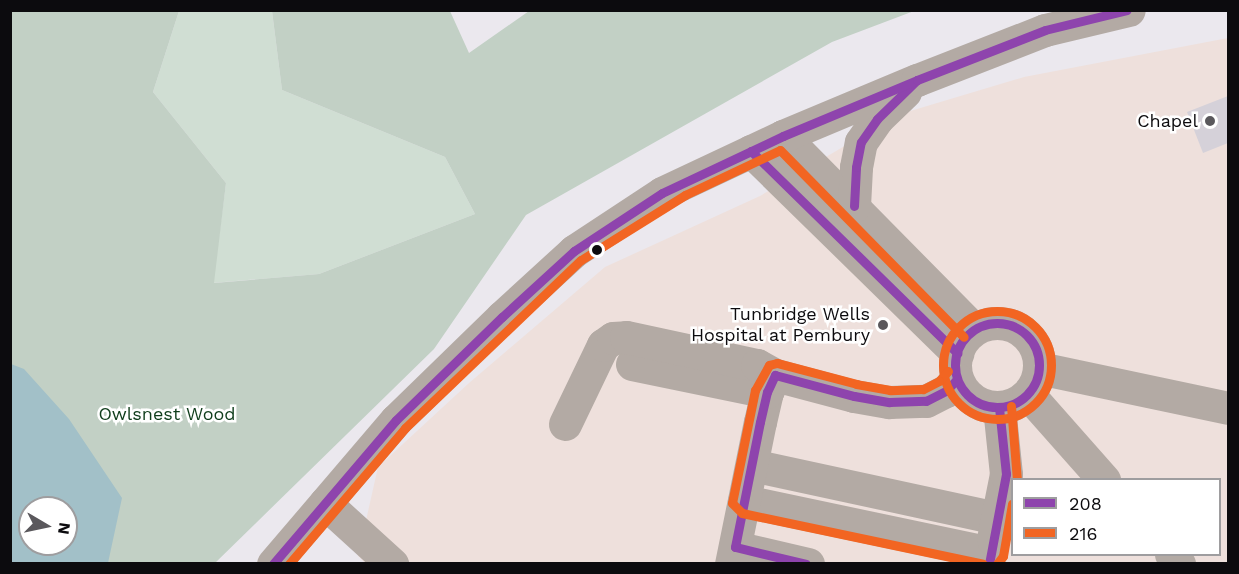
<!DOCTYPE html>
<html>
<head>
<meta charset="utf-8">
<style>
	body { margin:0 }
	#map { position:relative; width:1239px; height:574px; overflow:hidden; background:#ebe8ee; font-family:"Work Sans",sans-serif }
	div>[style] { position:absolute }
	.medical>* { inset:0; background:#eee0dc }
	.green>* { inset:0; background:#d0ded3 }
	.forest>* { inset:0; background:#c2d0c5 }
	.water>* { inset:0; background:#a2c0c8 }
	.building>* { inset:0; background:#d5d1d9 }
	.minor>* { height:33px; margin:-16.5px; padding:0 16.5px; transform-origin:16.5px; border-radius:16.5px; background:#b3aaa4 }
	.minor>.ring { margin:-16.5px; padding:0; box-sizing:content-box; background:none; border:33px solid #b3aaa4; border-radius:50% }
	.bus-1>* { height:9px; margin:-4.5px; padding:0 4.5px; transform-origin:4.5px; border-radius:4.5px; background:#8e44ad }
	.bus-1>.ring { margin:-4.5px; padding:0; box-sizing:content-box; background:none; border:9px solid #8e44ad; border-radius:50% }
	.bus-2>* { height:9px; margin:-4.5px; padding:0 4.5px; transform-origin:4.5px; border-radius:4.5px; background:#f26522 }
	.bus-2>.ring { margin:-4.5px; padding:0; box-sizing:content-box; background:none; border:9px solid #f26522; border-radius:50% }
	.dots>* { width:16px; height:16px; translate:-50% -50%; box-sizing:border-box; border:3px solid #fff; border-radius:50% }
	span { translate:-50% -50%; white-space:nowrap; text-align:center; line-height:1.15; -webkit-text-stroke:5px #fff; paint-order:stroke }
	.poi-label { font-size:18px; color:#0c0b0e }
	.right { translate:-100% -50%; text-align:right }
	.park-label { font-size:18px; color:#0f3d1b }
	.frame { position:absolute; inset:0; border:12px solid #0c0b0e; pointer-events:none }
	.legend { position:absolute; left:1011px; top:478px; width:210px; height:78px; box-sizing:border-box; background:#fff; border:2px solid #9e9d9f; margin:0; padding:8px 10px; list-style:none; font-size:18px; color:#0c0b0e }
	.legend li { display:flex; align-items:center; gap:12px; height:30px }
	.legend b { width:30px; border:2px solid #9e9d9f }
	.north { position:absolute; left:18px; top:496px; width:60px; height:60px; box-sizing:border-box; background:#fff; border:2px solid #9e9d9f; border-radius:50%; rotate:99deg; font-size:16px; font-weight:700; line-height:24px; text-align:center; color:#0c0b0e }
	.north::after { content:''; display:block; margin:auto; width:21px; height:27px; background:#5a585c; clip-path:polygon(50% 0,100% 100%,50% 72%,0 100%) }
</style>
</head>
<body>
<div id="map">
	<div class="medical">
		<div style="clip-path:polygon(evenodd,1228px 38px,1228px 563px,366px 564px,358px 556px,378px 467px,469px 383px,605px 267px,760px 196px,897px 115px,1024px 77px,1228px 38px,1012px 480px,1220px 480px,1220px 554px,1012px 554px,1012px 480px)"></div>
	</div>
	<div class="green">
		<div style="clip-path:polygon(179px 11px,272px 11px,282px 90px,445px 157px,475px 214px,319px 274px,213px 283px,226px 183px,153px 92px)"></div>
	</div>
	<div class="forest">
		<div style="clip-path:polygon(evenodd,10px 11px,179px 11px,153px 92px,226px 183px,214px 283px,319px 274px,475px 214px,445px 157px,282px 90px,272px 11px,450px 11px,469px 53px,529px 11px,914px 11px,832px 42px,526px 215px,434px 349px,214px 564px,11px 563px,10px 11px,30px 508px,66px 508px,66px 544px,30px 544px,30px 508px)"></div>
	</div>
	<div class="water">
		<div style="clip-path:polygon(evenodd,11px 364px,24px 369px,69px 419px,122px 498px,108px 563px,11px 563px,11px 364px,30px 508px,66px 508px,66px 544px,30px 544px,30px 508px)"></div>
	</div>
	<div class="building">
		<div style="clip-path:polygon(1228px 96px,1228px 143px,1203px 153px,1187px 112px)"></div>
	</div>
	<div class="minor">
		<div style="left:783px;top:136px;width:271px;rotate:45.4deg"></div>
		<div style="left:751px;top:151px;width:289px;rotate:44.4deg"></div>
		<div style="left:854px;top:206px;width:39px;rotate:-87deg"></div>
		<div style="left:856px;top:167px;width:25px;rotate:-79deg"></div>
		<div style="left:861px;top:142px;width:28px;rotate:-55deg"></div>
		<div style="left:877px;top:119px;width:39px;rotate:-44deg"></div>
		<div class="ring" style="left:955px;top:323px;width:51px;height:51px"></div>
		<div style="left:632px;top:364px;width:138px;rotate:11.7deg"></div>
		<div style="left:1039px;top:368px;width:193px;rotate:11.9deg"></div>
		<div style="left:1028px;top:394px;width:115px;rotate:48.5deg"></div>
		<div style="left:565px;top:424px;width:88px;rotate:-64.3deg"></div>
		<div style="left:603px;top:345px;width:12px;rotate:-35deg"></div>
		<div style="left:613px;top:338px;width:13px;rotate:-4deg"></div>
		<div style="left:626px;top:337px;width:134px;rotate:12.1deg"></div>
		<div style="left:757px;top:365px;width:21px;rotate:29deg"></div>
		<div style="left:752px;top:465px;width:252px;rotate:12.2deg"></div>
		<div style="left:744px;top:501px;width:252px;rotate:11.9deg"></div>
		<div style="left:325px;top:503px;width:91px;rotate:42.3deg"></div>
		<div style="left:993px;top:539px;width:66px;rotate:-78.7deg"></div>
		<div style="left:1006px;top:474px;width:67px;rotate:-96deg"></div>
		<div style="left:735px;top:547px;width:75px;rotate:13.1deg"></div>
		<div style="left:1171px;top:554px;width:13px;rotate:51deg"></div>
		<div style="left:273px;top:564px;width:189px;rotate:-49.5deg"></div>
		<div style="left:396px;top:420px;width:148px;rotate:-44.2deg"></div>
		<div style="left:502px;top:317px;width:98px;rotate:-42.5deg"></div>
		<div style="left:574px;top:251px;width:105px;rotate:-33.4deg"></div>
		<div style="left:662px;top:193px;width:134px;rotate:-25.2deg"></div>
		<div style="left:783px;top:136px;width:145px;rotate:-22.7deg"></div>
		<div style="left:917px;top:80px;width:137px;rotate:-21.3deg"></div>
		<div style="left:1045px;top:30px;width:86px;rotate:-13.4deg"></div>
		<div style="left:731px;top:564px;width:145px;rotate:-78.5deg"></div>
		<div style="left:760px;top:422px;width:31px;rotate:-77deg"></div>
		<div style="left:767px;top:392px;width:19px;rotate:-65deg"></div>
		<div style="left:775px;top:375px;width:82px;rotate:14.9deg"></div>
		<div style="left:854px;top:396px;width:36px;rotate:10deg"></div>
		<div style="left:889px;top:402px;width:37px;rotate:-2deg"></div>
		<div style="left:926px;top:401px;width:22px;rotate:-27deg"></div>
		<div style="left:946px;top:391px;width:16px;rotate:-47deg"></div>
	</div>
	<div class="bus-1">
		<div style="left:751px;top:151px;width:289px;rotate:44.4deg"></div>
		<div style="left:854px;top:206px;width:39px;rotate:-87deg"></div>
		<div style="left:856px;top:167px;width:25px;rotate:-79deg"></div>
		<div style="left:861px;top:142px;width:28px;rotate:-55deg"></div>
		<div style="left:877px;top:119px;width:56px;rotate:-44.3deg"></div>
		<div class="ring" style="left:955px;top:323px;width:75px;height:75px"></div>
		<div style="left:273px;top:564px;width:189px;rotate:-49.5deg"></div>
		<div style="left:396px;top:420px;width:148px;rotate:-44.2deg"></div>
		<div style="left:502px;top:317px;width:98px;rotate:-42.5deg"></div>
		<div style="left:574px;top:251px;width:105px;rotate:-33.4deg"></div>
		<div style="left:662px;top:193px;width:134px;rotate:-25.2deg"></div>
		<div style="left:783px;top:136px;width:145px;rotate:-22.7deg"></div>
		<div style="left:917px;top:80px;width:137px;rotate:-21.3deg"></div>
		<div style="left:1045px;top:30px;width:84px;rotate:-13.7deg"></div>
		<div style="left:806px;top:564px;width:73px;rotate:-166.5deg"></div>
		<div style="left:735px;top:547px;width:127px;rotate:-78.7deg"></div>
		<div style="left:760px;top:422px;width:31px;rotate:-77deg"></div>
		<div style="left:767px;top:392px;width:19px;rotate:-65deg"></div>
		<div style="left:775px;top:375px;width:82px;rotate:14.9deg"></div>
		<div style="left:854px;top:396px;width:36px;rotate:10deg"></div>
		<div style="left:889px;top:402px;width:37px;rotate:-2deg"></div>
		<div style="left:926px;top:401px;width:22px;rotate:-27deg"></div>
		<div style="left:946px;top:391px;width:16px;rotate:-47deg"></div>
		<div style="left:989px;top:564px;width:92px;rotate:-79.3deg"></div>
		<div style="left:1006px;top:474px;width:67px;rotate:-96deg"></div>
	</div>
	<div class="bus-2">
		<div class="ring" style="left:943px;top:311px;width:99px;height:99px"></div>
		<div style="left:948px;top:371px;width:13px;rotate:132deg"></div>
		<div style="left:939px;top:381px;width:18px;rotate:153deg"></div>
		<div style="left:923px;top:389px;width:33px;rotate:178deg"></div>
		<div style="left:890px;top:390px;width:34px;rotate:-170deg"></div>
		<div style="left:857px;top:384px;width:83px;rotate:-165.3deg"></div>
		<div style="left:777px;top:363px;width:8px;rotate:166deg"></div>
		<div style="left:769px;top:365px;width:29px;rotate:119deg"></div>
		<div style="left:755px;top:390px;width:115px;rotate:101.5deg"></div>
		<div style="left:732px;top:503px;width:14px;rotate:45deg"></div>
		<div style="left:742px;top:513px;width:246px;rotate:11.9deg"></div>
		<div style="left:1011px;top:406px;width:74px;rotate:85.4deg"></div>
		<div style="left:289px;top:564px;width:179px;rotate:-49.5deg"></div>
		<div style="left:405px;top:428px;width:243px;rotate:-43.7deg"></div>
		<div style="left:581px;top:260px;width:123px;rotate:-32deg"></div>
		<div style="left:685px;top:195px;width:105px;rotate:-25.3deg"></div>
		<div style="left:780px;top:150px;width:262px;rotate:45.5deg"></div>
		<div style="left:997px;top:564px;width:10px;rotate:-53deg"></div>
		<div style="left:1003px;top:556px;width:53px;rotate:-80.2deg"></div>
	</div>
	<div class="dots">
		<div style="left:1210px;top:121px;background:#5a585c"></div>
		<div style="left:597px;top:250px;background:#0c0b0e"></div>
		<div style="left:883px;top:325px;background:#5a585c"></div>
	</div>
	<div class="poi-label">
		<span class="right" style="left:1198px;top:121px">Chapel</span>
		<span class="right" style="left:870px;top:325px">Tunbridge Wells<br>Hospital at Pembury</span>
	</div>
	<div class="park-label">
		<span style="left:167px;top:414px">Owlsnest Wood</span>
	</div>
	<div class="frame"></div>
	<ul class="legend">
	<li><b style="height:8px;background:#8e44ad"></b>208</li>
	<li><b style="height:8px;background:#f26522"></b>216</li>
	</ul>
	<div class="north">N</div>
</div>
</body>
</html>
